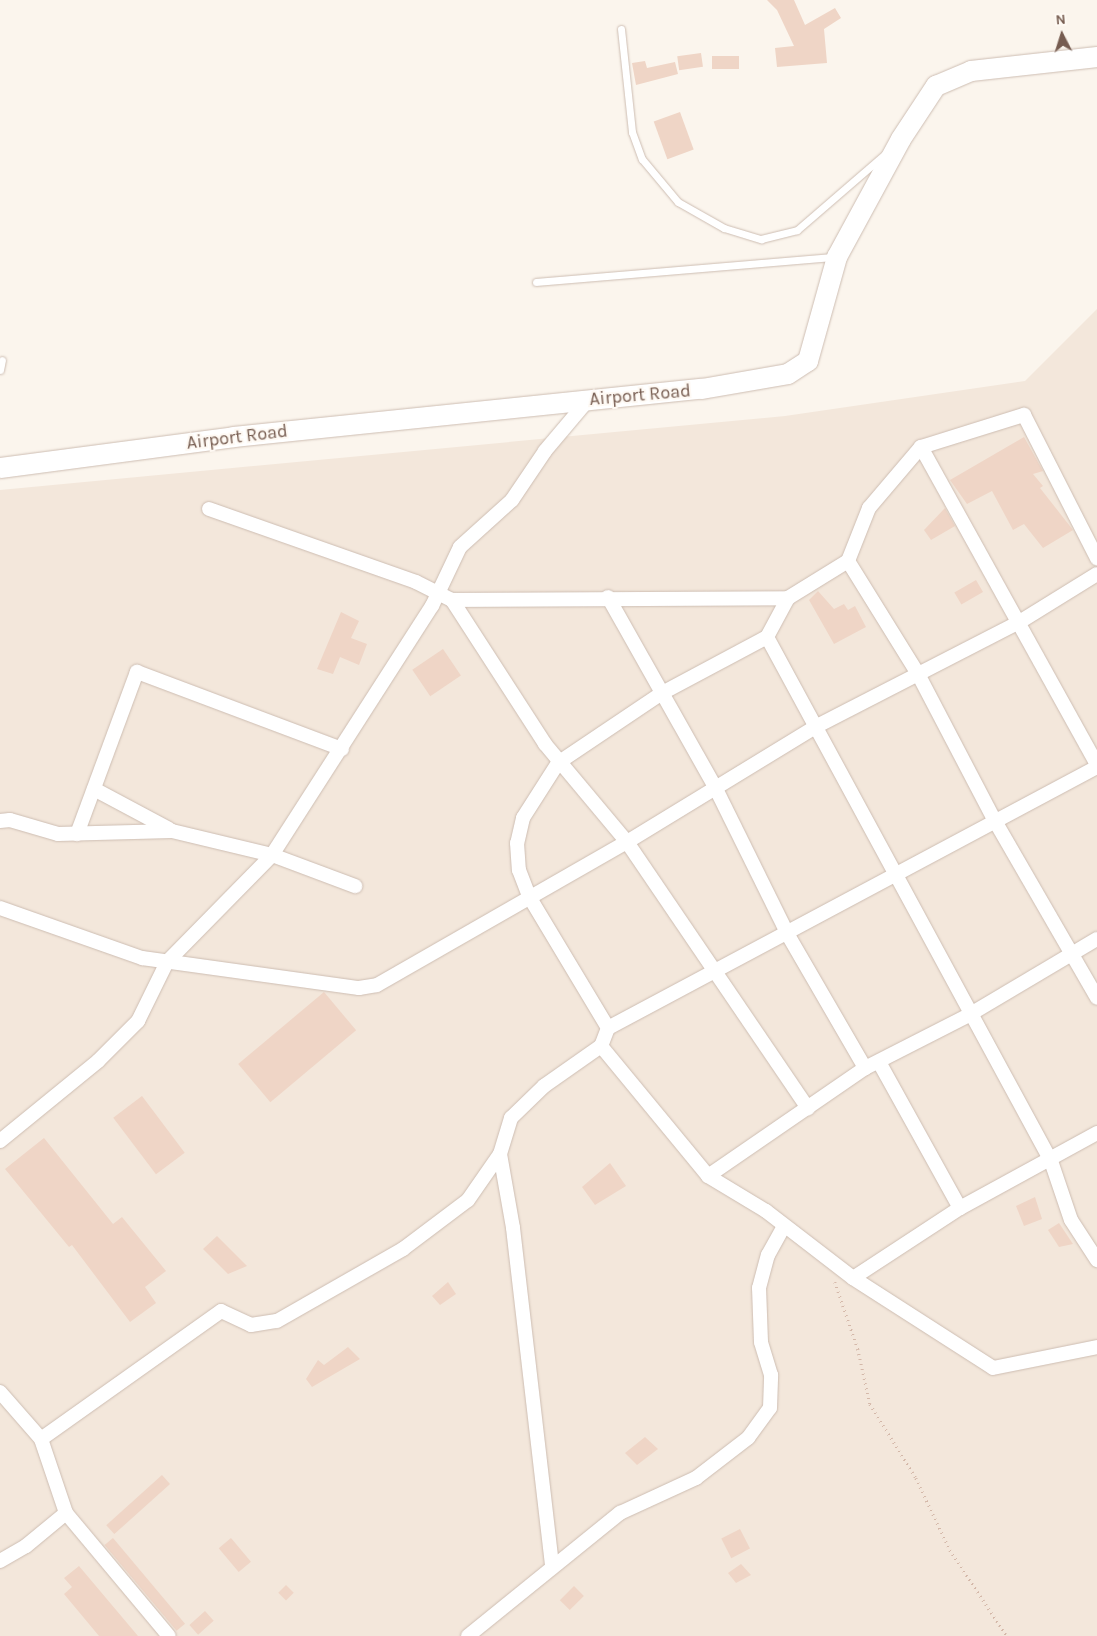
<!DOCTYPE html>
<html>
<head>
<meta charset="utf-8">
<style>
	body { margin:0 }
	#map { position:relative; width:1097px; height:1636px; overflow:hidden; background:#fbf5ed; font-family:Karla,sans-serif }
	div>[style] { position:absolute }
	.residential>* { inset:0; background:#f3e7db }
	.building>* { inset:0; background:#efd5c6; transform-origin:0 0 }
	.path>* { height:2.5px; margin-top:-1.25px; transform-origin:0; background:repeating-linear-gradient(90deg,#d4b8a9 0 1px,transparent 0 5px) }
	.roads { filter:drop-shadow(0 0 1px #cdbdb2) drop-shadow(0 0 1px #cdbdb2) }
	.lane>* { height:7px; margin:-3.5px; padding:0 3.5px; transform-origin:3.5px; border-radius:3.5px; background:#fff }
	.street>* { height:14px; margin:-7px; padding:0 7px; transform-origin:7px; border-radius:7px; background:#fff }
	.secondary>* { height:20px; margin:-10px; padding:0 10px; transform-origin:10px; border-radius:10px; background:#fff }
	span { translate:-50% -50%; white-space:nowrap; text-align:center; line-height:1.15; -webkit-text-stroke:4px #fef9f3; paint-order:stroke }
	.street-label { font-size:18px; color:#765c50 }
	.north { position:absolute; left:1037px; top:10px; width:50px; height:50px; -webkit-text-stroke:4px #fef9f3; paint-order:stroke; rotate:355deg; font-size:14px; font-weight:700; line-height:20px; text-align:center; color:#765c50 }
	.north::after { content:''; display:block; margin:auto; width:18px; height:22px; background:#765c50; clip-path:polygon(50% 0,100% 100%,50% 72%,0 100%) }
</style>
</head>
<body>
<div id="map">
	<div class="residential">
		<div style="clip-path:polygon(1097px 309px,1097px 1636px,0 1636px,0 490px,785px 416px,1025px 381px)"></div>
	</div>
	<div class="building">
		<div style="clip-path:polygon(767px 0,794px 0,805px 25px,835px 8px,841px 18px,824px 29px,827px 63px,777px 67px,775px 48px,794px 46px,777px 10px)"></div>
		<div style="left:701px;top:53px;width:14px;height:24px;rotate:82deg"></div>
		<div style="left:739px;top:56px;width:13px;height:27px;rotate:90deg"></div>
		<div style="clip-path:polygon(645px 61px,647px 68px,675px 62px,678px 74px,636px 85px,632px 63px)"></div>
		<div style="left:680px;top:112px;width:40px;height:28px;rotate:70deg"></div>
		<div style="clip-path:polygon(1024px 437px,1043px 471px,1033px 474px,1043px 486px,1040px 488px,1073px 530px,1043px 548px,1024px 524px,1013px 530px,992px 491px,967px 504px,950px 480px)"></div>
		<div style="clip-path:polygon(945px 508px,955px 526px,931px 540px,924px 530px)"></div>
		<div style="left:976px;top:580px;width:14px;height:25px;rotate:60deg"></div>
		<div style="clip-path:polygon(818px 591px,834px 609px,844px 604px,848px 610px,855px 606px,866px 627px,834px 644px,809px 600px)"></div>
		<div style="clip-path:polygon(341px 612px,359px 621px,351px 638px,367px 644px,359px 665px,340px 657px,333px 674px,317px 669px)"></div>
		<div style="left:443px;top:649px;width:32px;height:37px;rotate:56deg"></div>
		<div style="left:324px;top:992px;width:50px;height:112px;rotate:50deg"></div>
		<div style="left:142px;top:1096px;width:71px;height:36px;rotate:53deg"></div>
		<div style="clip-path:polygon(44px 1138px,113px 1224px,122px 1217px,166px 1271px,145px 1287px,156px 1303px,130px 1322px,72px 1245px,69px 1247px,5px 1169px)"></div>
		<div style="clip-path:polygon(610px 1163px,626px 1186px,595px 1205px,582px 1187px)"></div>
		<div style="clip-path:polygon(1035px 1197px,1042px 1219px,1024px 1226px,1016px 1206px)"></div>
		<div style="clip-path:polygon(1059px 1223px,1073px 1244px,1059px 1247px,1048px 1230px)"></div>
		<div style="clip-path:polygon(217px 1236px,247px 1266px,228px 1274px,203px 1249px)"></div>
		<div style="clip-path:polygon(448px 1282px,456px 1294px,440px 1305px,432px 1296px)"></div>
		<div style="clip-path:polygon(348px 1347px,360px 1359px,312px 1387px,306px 1379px,318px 1360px,324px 1365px)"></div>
		<div style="clip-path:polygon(645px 1437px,658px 1449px,637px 1465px,625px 1453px)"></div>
		<div style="left:162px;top:1475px;width:12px;height:75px;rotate:48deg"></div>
		<div style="left:740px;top:1529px;width:22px;height:21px;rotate:63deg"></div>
		<div style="left:113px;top:1538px;width:112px;height:11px;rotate:50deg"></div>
		<div style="left:231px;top:1538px;width:31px;height:16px;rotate:50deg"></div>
		<div style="clip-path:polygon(741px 1564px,751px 1575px,736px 1583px,728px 1573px)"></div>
		<div style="clip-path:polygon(79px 1566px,138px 1636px,99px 1636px,64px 1594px,72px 1587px,64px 1578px)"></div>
		<div style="left:286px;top:1585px;width:11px;height:11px;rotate:45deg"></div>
		<div style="left:574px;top:1586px;width:14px;height:20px;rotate:45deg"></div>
		<div style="left:205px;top:1611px;width:13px;height:21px;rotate:48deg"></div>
	</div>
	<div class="path">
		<div style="left:835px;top:1282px;width:71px;rotate:71.1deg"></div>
		<div style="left:858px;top:1349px;width:56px;rotate:77.7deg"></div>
		<div style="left:870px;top:1404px;width:87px;rotate:58.1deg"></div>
		<div style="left:916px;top:1478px;width:80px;rotate:64.7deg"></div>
		<div style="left:950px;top:1550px;width:103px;rotate:56.5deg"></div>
	</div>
	<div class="roads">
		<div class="lane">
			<div style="left:621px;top:29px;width:104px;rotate:83.9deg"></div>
			<div style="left:632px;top:132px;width:29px;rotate:70deg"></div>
			<div style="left:642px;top:159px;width:56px;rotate:50.1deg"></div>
			<div style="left:678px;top:202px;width:53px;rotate:29.5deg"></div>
			<div style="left:724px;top:228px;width:39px;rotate:17deg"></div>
			<div style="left:761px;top:239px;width:37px;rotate:-14deg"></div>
			<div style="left:797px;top:230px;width:116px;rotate:-40.8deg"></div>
			<div style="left:536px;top:282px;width:300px;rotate:-4.8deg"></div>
			<div style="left:0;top:370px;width:10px;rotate:-79deg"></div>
		</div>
		<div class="street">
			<div style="left:921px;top:447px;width:363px;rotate:61deg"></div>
			<div style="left:209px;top:509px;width:219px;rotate:19.4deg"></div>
			<div style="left:416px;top:582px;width:40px;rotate:26.6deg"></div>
			<div style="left:452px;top:600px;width:171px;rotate:57.1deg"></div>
			<div style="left:545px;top:744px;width:128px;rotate:50.1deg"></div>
			<div style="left:627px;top:842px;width:322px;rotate:55.8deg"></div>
			<div style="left:848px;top:561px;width:133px;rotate:58.2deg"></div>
			<div style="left:918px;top:674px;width:166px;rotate:62.4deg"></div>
			<div style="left:995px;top:821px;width:204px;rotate:60deg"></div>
			<div style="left:608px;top:597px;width:216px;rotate:60.6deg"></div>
			<div style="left:714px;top:785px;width:167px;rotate:63.7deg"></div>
			<div style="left:788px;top:935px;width:154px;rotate:59.9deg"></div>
			<div style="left:788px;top:598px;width:44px;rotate:118.3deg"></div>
			<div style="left:767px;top:637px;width:596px;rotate:61.54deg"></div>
			<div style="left:1051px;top:1161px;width:62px;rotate:71.3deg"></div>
			<div style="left:1071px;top:1220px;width:48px;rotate:57deg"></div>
			<div style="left:452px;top:600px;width:336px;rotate:-0.3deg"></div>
			<div style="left:788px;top:598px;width:70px;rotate:-31.7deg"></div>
			<div style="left:848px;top:561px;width:57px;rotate:-68.4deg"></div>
			<div style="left:869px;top:508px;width:80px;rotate:-49.6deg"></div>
			<div style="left:921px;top:447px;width:108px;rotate:-17.3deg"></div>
			<div style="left:1024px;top:415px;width:161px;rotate:63deg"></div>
			<div style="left:767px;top:637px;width:119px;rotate:151.9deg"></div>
			<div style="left:662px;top:693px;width:125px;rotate:146.1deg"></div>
			<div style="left:558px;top:763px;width:65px;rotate:122.5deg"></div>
			<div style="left:523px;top:818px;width:26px;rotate:103deg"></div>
			<div style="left:517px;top:843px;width:27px;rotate:86deg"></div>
			<div style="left:519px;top:870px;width:30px;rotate:69deg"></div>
			<div style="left:530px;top:898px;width:152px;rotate:59deg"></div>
			<div style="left:608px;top:1028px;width:19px;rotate:111deg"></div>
			<div style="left:601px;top:1046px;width:168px;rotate:50.5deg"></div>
			<div style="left:708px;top:1176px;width:68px;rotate:31.1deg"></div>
			<div style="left:766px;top:1211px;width:110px;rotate:37.6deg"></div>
			<div style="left:853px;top:1278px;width:166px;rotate:32.7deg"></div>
			<div style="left:993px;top:1368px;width:106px;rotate:-11.4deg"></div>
			<div style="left:94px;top:789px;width:85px;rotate:28.1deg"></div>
			<div style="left:0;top:821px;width:10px;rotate:-6deg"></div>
			<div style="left:10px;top:820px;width:50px;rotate:16.3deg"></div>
			<div style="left:58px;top:834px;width:114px;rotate:-1.5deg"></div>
			<div style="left:172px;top:831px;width:103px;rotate:13.5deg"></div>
			<div style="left:272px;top:855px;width:89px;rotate:20.5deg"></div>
			<div style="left:77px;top:834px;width:173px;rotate:-69.7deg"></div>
			<div style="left:137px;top:672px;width:219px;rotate:20.6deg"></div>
			<div style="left:0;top:908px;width:151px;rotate:19.4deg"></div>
			<div style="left:142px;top:958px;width:219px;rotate:7.9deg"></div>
			<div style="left:359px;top:988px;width:18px;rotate:-9deg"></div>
			<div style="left:377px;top:985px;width:288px;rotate:-29.8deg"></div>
			<div style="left:627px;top:842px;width:223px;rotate:-31.4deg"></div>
			<div style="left:817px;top:726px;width:229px;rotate:-27.2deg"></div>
			<div style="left:1021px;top:621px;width:89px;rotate:-31.7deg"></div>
			<div style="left:608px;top:1028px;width:554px;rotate:-28.09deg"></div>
			<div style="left:879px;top:1062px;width:167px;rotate:61deg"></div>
			<div style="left:0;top:1141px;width:127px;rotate:-39.2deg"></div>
			<div style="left:98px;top:1061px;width:57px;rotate:-45deg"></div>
			<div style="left:138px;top:1021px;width:66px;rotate:-63.8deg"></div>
			<div style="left:167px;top:962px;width:150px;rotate:-45.5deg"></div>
			<div style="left:272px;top:855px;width:296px;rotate:-57.3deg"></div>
			<div style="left:432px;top:606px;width:65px;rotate:-64.6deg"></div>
			<div style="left:460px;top:547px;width:70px;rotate:-42.1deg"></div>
			<div style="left:512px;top:500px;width:59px;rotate:-56deg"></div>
			<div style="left:545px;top:451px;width:67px;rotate:-49.9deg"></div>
			<div style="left:500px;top:1154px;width:75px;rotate:80deg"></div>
			<div style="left:513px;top:1228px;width:338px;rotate:83.4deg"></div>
			<div style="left:708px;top:1176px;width:191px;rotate:-34.5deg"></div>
			<div style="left:865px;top:1068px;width:117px;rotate:-27deg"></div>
			<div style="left:969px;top:1015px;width:149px;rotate:-30.7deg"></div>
			<div style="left:853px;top:1278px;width:128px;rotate:-33.2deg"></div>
			<div style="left:960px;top:1208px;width:156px;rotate:-28.7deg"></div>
			<div style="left:0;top:1392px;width:62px;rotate:48.9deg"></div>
			<div style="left:41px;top:1439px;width:78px;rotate:71.3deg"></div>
			<div style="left:41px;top:1439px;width:221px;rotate:-35.4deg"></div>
			<div style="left:221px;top:1311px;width:33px;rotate:25deg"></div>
			<div style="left:251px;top:1325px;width:26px;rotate:-9deg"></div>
			<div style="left:277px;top:1321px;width:145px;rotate:-29.7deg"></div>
			<div style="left:403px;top:1249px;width:81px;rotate:-37deg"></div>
			<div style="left:468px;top:1200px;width:56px;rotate:-55.2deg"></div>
			<div style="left:500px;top:1154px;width:38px;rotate:-73deg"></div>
			<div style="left:511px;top:1118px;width:46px;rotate:-44.1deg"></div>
			<div style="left:544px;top:1086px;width:70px;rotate:-35.1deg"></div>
			<div style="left:0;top:1561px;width:30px;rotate:-30deg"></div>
			<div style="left:26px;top:1546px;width:52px;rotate:-39.5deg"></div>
			<div style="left:66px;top:1513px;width:160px;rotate:50.1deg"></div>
			<div style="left:468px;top:1636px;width:196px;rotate:-39deg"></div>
			<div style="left:620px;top:1513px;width:84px;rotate:-24.7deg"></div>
			<div style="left:696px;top:1478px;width:66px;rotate:-37.6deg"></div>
			<div style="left:748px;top:1438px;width:37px;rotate:-54deg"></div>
			<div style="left:770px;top:1408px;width:33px;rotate:-88deg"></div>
			<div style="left:771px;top:1375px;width:34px;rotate:-107deg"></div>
			<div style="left:761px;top:1342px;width:54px;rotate:-92.1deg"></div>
			<div style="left:759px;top:1288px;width:34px;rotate:-75deg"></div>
			<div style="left:768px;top:1255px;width:33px;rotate:-61deg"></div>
		</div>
		<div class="secondary">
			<div style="left:0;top:468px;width:236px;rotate:-7.5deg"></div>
			<div style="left:234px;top:437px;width:470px;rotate:-5.9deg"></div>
			<div style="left:702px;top:389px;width:87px;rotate:-9.9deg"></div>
			<div style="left:788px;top:374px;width:24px;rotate:-33deg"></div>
			<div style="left:808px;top:361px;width:108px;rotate:-74.4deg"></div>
			<div style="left:837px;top:257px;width:134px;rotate:-61.5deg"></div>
			<div style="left:901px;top:139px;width:64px;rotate:-56.6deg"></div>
			<div style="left:936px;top:86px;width:38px;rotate:-23deg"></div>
			<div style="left:971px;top:71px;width:127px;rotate:-6.3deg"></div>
		</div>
	</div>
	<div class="street-label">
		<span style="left:640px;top:395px;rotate:-5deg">Airport Road</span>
		<span style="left:237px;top:437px;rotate:-7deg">Airport Road</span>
	</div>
	<div class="north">N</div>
</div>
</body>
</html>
